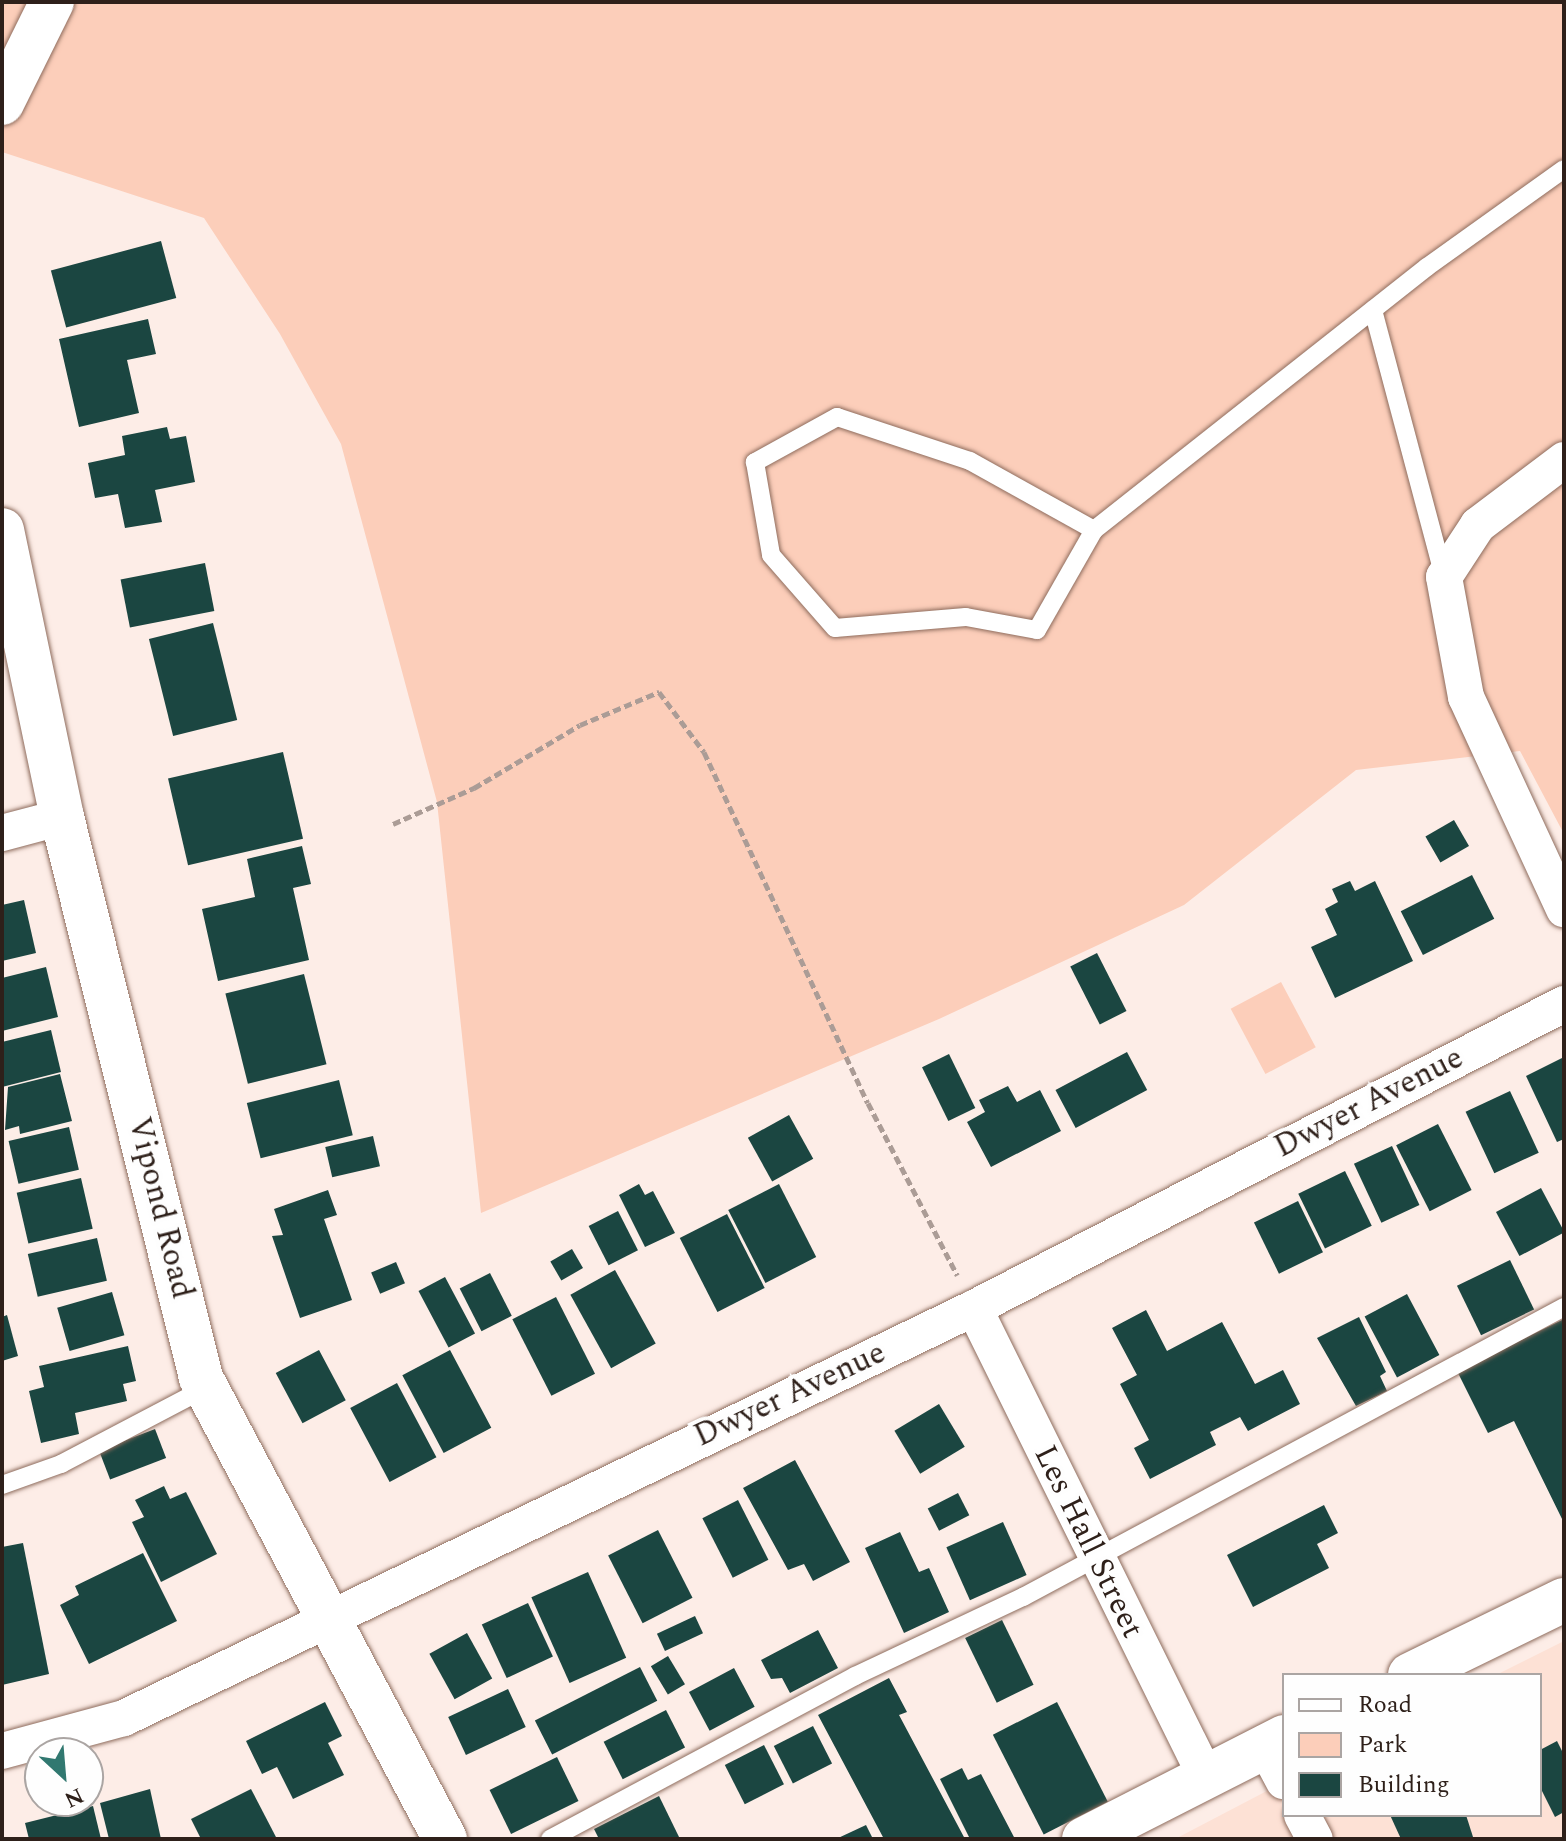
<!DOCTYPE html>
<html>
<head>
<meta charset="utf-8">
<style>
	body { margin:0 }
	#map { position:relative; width:1566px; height:1841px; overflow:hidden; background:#fdede7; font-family:Spectral,serif }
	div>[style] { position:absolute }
	.built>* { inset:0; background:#fde1d5 }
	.green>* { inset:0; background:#fcceba; transform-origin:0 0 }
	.building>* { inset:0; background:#1b4641; transform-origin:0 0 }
	.path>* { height:5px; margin-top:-2.5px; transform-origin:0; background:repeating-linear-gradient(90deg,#ab9c96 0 8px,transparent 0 12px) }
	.roads { filter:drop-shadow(0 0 2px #8e6c5d) drop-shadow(0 0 2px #8e6c5d) }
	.lane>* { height:18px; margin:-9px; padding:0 9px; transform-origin:9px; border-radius:9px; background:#fff }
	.street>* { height:36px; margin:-18px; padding:0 18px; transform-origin:18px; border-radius:18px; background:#fff }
	.secondary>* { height:44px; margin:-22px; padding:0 22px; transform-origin:22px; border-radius:22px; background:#fff }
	span { translate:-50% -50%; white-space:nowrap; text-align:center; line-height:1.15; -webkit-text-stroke:8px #fefefe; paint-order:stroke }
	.street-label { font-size:32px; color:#2e201a }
	.frame { position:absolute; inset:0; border:4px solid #2e201a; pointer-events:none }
	.legend { position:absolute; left:1282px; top:1673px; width:260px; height:144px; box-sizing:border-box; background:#fefefe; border:2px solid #aba5a3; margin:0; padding:10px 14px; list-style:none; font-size:24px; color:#2e201a }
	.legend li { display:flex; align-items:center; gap:16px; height:40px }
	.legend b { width:40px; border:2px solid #aba5a3 }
	.north { position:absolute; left:24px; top:1737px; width:80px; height:80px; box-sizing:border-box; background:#fefefe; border:2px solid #aba5a3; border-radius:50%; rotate:154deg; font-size:22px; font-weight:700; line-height:32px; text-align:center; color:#2e201a }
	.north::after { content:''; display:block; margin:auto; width:28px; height:36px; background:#317870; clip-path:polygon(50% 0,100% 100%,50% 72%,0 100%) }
</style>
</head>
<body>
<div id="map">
	<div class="built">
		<div style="clip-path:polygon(1564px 1641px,1564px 1839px,1175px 1839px,1284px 1782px,1284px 1815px,1540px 1815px,1540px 1675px,1496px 1675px)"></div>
	</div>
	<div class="green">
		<div style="clip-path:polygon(2px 2px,1564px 2px,1564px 834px,1520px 751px,1356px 770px,1184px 905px,939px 1019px,481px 1213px,437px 802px,341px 444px,280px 334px,204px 218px,2px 152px)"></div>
		<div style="left:1281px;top:982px;width:74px;height:57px;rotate:62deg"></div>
	</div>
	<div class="building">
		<div style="left:161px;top:241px;width:59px;height:114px;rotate:75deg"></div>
		<div style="clip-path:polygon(148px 319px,156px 354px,127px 360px,139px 413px,79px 427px,59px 339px)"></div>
		<div style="clip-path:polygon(167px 427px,170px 439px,186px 436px,195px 482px,155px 490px,162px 522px,125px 528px,118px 494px,95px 498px,88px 463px,125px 455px,122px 436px)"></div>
		<div style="left:205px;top:563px;width:49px;height:86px;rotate:79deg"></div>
		<div style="left:213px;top:623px;width:100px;height:66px;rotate:76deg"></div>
		<div style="left:283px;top:752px;width:89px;height:118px;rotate:77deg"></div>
		<div style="left:1454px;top:820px;width:30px;height:33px;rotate:60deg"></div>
		<div style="clip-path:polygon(302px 846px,311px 884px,293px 888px,309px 960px,218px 981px,202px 909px,255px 897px,247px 859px)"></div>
		<div style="left:1472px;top:875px;width:49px;height:80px;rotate:63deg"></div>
		<div style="clip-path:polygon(1350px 881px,1355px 891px,1375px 881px,1413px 961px,1335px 998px,1311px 947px,1337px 935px,1325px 909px,1338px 902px,1332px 889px)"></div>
		<div style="clip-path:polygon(24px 900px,36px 953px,2px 961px,2px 905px)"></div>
		<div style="left:1097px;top:953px;width:65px;height:30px;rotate:63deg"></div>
		<div style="clip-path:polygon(46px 967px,58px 1017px,2px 1031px,2px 978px)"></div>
		<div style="left:304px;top:974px;width:93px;height:81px;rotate:76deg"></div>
		<div style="clip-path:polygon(51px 1030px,61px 1072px,2px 1087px,2px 1042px)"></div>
		<div style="left:1127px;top:1052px;width:43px;height:81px;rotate:62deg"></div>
		<div style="left:949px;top:1054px;width:60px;height:30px;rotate:64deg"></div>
		<div style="clip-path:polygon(1564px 1057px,1564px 1139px,1557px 1142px,1526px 1076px)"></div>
		<div style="clip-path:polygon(60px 1074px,72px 1121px,20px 1134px,19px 1126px,5px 1130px,8px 1087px)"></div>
		<div style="left:339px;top:1080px;width:57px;height:95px;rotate:76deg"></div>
		<div style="clip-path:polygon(1008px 1086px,1017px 1102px,1040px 1090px,1061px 1131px,991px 1167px,967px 1122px,985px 1112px,979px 1100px)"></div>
		<div style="left:1510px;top:1091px;width:68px;height:49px;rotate:65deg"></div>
		<div style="left:789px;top:1115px;width:50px;height:47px;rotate:61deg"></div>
		<div style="left:1438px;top:1124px;width:74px;height:47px;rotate:63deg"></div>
		<div style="left:69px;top:1127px;width:44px;height:62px;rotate:77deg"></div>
		<div style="left:373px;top:1136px;width:31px;height:49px;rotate:77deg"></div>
		<div style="left:1392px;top:1146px;width:65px;height:42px;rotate:65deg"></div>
		<div style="left:1345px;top:1171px;width:61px;height:52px;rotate:64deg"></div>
		<div style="left:81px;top:1178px;width:52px;height:66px;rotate:77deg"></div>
		<div style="clip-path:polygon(639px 1184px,645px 1195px,653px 1191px,675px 1233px,645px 1247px,619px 1195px)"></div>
		<div style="left:779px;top:1184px;width:82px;height:57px;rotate:63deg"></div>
		<div style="left:1541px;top:1188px;width:50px;height:51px;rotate:62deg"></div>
		<div style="clip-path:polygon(328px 1190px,337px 1215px,324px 1219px,352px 1300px,300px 1318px,272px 1236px,283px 1235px,274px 1209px)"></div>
		<div style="left:1298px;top:1201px;width:57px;height:49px;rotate:64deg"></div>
		<div style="left:618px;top:1211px;width:44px;height:33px;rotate:63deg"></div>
		<div style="left:727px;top:1214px;width:83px;height:53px;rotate:63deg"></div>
		<div style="left:97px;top:1238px;width:44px;height:71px;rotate:77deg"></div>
		<div style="left:572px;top:1249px;width:22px;height:25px;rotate:60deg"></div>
		<div style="left:1510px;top:1260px;width:55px;height:59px;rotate:64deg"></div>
		<div style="left:396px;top:1262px;width:23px;height:27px;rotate:67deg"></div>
		<div style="left:615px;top:1270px;width:84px;height:51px;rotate:61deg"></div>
		<div style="left:490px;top:1273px;width:48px;height:34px;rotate:63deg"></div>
		<div style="left:445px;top:1277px;width:64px;height:30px;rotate:62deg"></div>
		<div style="left:112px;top:1292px;width:45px;height:57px;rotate:74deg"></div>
		<div style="left:1407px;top:1294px;width:69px;height:48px;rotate:62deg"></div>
		<div style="left:556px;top:1297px;width:86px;height:49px;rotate:63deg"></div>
		<div style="clip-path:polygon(1146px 1310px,1167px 1351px,1222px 1322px,1255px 1384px,1283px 1370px,1300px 1404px,1248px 1431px,1240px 1417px,1210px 1432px,1216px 1445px,1150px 1479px,1134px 1448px,1149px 1440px,1120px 1384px,1137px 1375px,1112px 1328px)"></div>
		<div style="clip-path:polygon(7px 1315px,18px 1356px,2px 1361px,2px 1317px)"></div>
		<div style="clip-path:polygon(1359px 1317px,1386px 1372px,1380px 1376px,1387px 1391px,1356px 1406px,1317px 1338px)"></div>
		<div style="clip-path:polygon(1564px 1319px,1564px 1523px,1514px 1421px,1488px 1433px,1457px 1371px)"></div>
		<div style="clip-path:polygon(128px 1346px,136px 1381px,123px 1384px,127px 1401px,75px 1413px,79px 1434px,41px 1443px,29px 1391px,44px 1387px,39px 1366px)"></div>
		<div style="left:319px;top:1350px;width:57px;height:49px;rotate:62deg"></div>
		<div style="left:450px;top:1350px;width:88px;height:54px;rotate:62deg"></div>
		<div style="left:397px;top:1383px;width:84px;height:53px;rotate:62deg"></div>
		<div style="left:939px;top:1404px;width:50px;height:52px;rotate:59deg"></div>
		<div style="left:155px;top:1429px;width:31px;height:60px;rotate:69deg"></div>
		<div style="clip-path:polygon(795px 1460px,850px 1562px,813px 1581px,804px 1564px,788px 1570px,743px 1488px)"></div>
		<div style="clip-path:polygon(164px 1486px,170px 1499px,186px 1492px,217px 1554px,161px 1582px,132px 1522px,144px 1517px,135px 1500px)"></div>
		<div style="left:958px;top:1493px;width:25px;height:34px;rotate:63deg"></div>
		<div style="left:738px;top:1500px;width:67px;height:40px;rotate:63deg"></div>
		<div style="clip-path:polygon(1324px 1505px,1338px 1533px,1317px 1544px,1329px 1568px,1253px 1607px,1227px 1555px)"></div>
		<div style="left:1003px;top:1522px;width:58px;height:62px;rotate:66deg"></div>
		<div style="left:658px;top:1530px;width:76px;height:56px;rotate:63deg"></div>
		<div style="clip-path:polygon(900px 1532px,919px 1572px,929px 1568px,949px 1612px,904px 1633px,865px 1548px)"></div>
		<div style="clip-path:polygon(23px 1543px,49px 1674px,2px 1685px,2px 1547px)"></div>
		<div style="clip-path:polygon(143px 1553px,177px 1621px,89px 1664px,60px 1605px,79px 1595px,75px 1586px)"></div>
		<div style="left:588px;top:1572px;width:94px;height:62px;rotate:66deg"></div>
		<div style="left:528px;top:1603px;width:59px;height:51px;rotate:65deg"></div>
		<div style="left:695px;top:1616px;width:19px;height:42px;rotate:65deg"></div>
		<div style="left:1002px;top:1620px;width:72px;height:41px;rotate:64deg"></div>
		<div style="clip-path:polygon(818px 1630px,838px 1668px,790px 1693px,782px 1678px,771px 1679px,761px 1660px)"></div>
		<div style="left:467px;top:1633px;width:52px;height:43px;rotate:61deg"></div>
		<div style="left:668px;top:1656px;width:33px;height:20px;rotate:59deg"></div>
		<div style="left:640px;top:1667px;width:38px;height:118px;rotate:63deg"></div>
		<div style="left:734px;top:1668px;width:44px;height:51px;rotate:62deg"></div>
		<div style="clip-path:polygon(889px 1678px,907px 1712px,899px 1715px,965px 1839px,884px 1839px,818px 1715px)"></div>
		<div style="left:508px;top:1689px;width:42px;height:66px;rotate:65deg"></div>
		<div style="clip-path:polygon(325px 1702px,342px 1736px,328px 1743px,344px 1775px,293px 1799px,277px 1767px,262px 1774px,246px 1741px)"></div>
		<div style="left:1057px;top:1702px;width:112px;height:72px;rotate:63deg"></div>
		<div style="left:666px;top:1710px;width:42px;height:70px;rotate:63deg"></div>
		<div style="left:813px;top:1726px;width:42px;height:44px;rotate:63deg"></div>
		<div style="clip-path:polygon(1557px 1741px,1564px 1755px,1564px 1812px,1555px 1817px,1540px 1787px,1540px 1750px)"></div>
		<div style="left:764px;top:1745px;width:44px;height:44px;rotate:63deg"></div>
		<div style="left:557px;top:1757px;width:49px;height:75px;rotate:64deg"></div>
		<div style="clip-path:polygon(962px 1768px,968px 1780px,981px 1774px,1015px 1839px,970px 1839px,940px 1779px)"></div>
		<div style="clip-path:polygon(150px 1789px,161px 1839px,109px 1839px,100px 1803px)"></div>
		<div style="clip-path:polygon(251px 1789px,277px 1839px,201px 1839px,191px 1819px)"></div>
		<div style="clip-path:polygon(659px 1796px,680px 1839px,599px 1839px,594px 1829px)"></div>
		<div style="clip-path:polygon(93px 1806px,101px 1839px,29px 1839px,25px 1823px)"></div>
		<div style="clip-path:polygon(1390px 1815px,1466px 1815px,1473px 1837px,1401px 1839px)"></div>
		<div style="clip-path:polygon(866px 1825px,873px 1839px,836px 1839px)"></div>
	</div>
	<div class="path">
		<div style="left:393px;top:824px;width:89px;rotate:-24deg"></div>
		<div style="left:474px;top:788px;width:123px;rotate:-30.7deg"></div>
		<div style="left:580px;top:725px;width:86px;rotate:-22.7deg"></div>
		<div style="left:659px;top:692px;width:75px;rotate:53.1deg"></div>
		<div style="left:704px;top:752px;width:387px;rotate:65deg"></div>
		<div style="left:868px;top:1103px;width:194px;rotate:62.6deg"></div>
	</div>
	<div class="roads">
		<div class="lane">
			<div style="left:1373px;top:310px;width:276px;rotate:75.1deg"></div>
			<div style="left:1094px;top:530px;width:142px;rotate:-150.9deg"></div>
			<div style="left:970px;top:461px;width:140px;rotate:-161.7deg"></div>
			<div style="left:837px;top:417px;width:94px;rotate:151.2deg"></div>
			<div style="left:755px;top:462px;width:94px;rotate:80.2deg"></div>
			<div style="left:771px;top:555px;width:97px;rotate:48.8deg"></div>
			<div style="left:835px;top:628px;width:131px;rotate:-4.8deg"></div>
			<div style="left:966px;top:617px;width:72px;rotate:10.4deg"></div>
			<div style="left:1037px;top:630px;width:115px;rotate:-60.3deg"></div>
			<div style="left:1094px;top:530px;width:424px;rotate:-38.3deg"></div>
			<div style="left:1427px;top:267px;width:168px;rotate:-35.6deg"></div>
			<div style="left:2px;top:1485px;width:63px;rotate:-19.6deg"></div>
			<div style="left:61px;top:1464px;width:164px;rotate:-27.7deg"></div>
			<div style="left:550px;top:1839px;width:346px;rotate:-28.1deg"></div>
			<div style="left:855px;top:1676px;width:186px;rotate:-25.2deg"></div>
			<div style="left:1023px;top:1597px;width:614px;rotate:-28.19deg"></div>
		</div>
		<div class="street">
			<div style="left:1564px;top:460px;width:108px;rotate:142.9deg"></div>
			<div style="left:1478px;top:525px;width:62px;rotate:123.2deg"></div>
			<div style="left:1444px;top:577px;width:122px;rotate:79.6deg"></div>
			<div style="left:1466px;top:697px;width:234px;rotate:65.2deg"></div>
			<div style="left:2px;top:833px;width:62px;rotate:-14.9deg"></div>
			<div style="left:974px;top:1308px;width:521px;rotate:63.68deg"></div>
			<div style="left:1265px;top:1746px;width:40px;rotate:62deg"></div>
			<div style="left:2px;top:1751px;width:126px;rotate:-15.1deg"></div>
			<div style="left:124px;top:1718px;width:944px;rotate:-25.75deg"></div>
			<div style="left:974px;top:1308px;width:664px;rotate:-27.26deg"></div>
			<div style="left:1302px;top:1815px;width:27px;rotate:62deg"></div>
		</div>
		<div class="secondary">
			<div style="left:2px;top:103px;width:113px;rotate:-63.7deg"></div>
			<div style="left:2px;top:530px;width:293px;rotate:78.2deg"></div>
			<div style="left:62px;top:817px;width:578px;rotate:76.08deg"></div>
			<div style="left:201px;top:1378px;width:522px;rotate:62.11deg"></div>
			<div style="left:1410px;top:1675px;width:171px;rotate:-26deg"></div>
			<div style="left:1084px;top:1839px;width:225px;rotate:-27deg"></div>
		</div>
	</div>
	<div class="street-label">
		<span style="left:1369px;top:1103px;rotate:-27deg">Dwyer Avenue</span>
		<span style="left:160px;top:1208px;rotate:76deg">Vipond Road</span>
		<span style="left:790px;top:1395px;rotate:-25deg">Dwyer Avenue</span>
		<span style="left:1088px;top:1542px;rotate:64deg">Les Hall Street</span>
	</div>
	<div class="frame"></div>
	<ul class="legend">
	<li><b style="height:10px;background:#fff"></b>Road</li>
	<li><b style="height:22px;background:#fcceba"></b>Park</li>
	<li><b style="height:22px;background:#1b4641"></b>Building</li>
	</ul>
	<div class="north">N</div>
</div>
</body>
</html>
